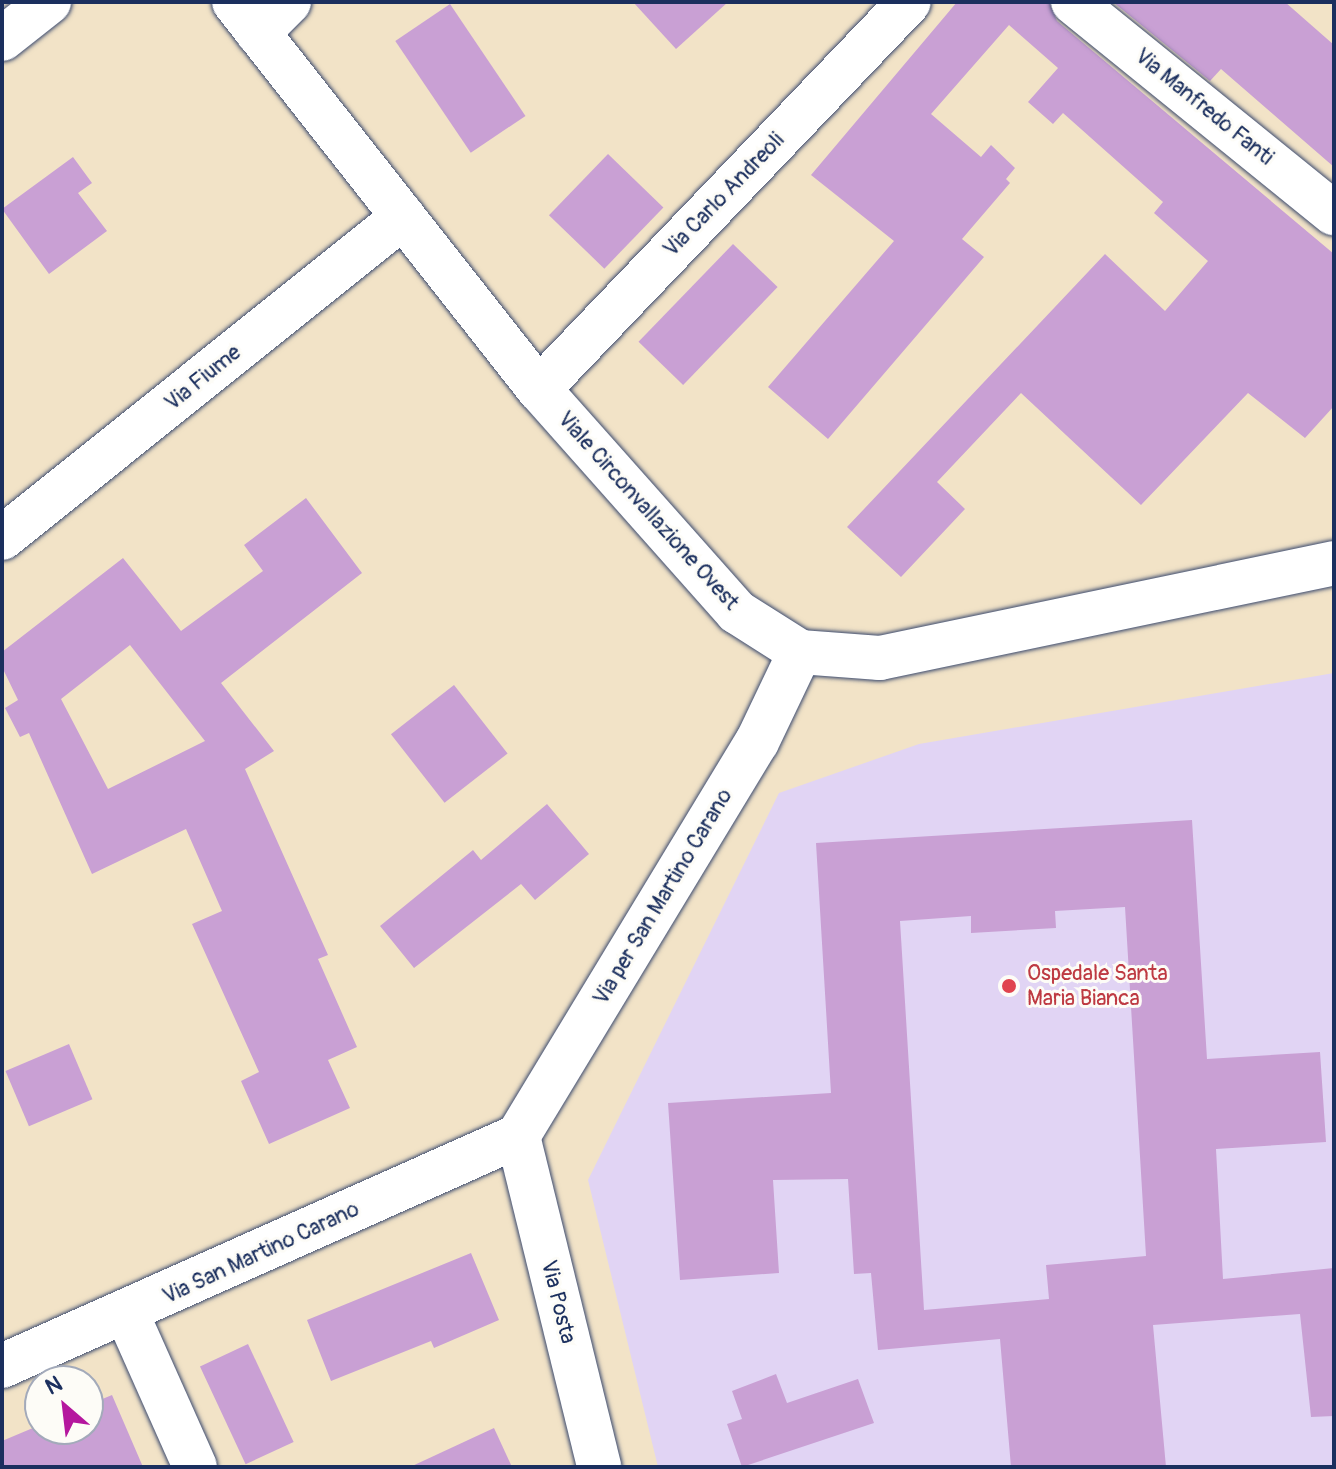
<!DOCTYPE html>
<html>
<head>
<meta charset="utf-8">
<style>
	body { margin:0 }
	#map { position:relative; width:1336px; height:1469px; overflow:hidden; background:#f2e3c7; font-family:Pangolin,sans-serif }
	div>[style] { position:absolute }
	.built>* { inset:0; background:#e1d4f4 }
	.building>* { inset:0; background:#c9a0d4; transform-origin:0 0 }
	.roads { filter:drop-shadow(0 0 2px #3b4a6e) drop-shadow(0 0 2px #3b4a6e) }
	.street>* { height:44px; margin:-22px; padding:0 22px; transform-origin:22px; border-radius:22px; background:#fff }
	.secondary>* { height:44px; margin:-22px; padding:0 22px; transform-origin:22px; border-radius:22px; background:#fff }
	.dots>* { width:22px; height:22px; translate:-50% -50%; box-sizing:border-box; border:4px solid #fdfcf7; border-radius:50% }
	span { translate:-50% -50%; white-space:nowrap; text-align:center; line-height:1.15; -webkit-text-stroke:6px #fdfcf7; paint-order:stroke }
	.street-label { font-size:22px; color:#1b2f5e }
	.health-label { font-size:22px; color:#be3a42 }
	.left { translate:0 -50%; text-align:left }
	.frame { position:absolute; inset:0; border:4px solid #1b2f5e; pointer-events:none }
	.north { position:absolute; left:24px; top:1365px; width:80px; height:80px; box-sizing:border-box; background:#fdfcf7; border:2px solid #a3aaba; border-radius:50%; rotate:332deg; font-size:22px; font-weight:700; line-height:32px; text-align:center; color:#1b2f5e }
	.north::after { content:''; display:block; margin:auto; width:28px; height:36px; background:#b5179e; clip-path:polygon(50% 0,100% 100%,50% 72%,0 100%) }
</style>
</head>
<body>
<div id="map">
	<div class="built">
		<div style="clip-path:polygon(1334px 673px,1334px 1467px,658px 1467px,588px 1180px,779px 793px,919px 744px)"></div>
	</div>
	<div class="building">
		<div style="clip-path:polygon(633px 2px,728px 2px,676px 49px)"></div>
		<div style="clip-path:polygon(957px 2px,1049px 2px,1057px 21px,1334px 254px,1334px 406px,1305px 438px,1248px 393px,1141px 505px,1021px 393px,937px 482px,965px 509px,901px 577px,847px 527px,1105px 254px,1165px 311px,1208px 261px,1154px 213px,1163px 202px,1063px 113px,1053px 124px,1028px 102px,1058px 68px,1009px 25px,931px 114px,981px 157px,991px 145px,1015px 168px,1006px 179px,1010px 183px,962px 239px,984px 257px,828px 439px,768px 387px,894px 241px,811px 175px)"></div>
		<div style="clip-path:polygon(1113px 2px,1285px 2px,1334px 45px,1334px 167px,1221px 69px,1210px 81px)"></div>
		<div style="left:450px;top:4px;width:135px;height:66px;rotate:56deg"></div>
		<div style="left:608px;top:154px;width:77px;height:85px;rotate:44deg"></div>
		<div style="clip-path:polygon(73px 157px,92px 183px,78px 193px,107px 231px,49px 274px,2px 209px)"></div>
		<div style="left:733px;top:244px;width:62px;height:136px;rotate:44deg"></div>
		<div style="clip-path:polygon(evenodd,306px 498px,362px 573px,221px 683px,274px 751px,245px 769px,328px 955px,318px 959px,357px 1047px,328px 1060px,350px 1108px,269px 1144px,241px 1081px,259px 1072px,192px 924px,222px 911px,186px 829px,92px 874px,29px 733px,20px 737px,5px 708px,18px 700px,2px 667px,2px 652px,123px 558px,181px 631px,263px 571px,244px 545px,306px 498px,130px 645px,205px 741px,108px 789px,61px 699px,130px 645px)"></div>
		<div style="left:454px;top:685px;width:87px;height:80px;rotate:52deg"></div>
		<div style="clip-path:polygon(547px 804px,589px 854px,535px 900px,521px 884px,414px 968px,380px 926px,473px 850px,481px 860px)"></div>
		<div style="clip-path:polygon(evenodd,1192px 820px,1207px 1059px,1320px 1052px,1326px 1142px,1216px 1149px,1223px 1279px,1334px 1268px,1334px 1416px,1311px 1417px,1300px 1314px,1153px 1325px,1166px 1467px,1011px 1467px,1000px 1339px,878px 1350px,871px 1273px,854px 1274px,848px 1179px,773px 1180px,779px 1273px,680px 1280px,668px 1103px,831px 1093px,816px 843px,1192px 820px,1125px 907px,1146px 1256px,1046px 1265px,1049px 1299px,924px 1310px,900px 921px,971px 916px,971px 933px,1056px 928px,1055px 911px,1125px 907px)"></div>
		<div style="left:69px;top:1044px;width:60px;height:69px;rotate:67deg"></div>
		<div style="clip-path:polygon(471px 1253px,499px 1320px,434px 1348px,431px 1341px,331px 1381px,307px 1320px)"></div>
		<div style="left:248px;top:1344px;width:108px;height:53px;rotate:65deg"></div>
		<div style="clip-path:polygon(776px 1374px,787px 1403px,858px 1379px,874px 1423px,742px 1467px,727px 1424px,742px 1419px,732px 1391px)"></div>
		<div style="clip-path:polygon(112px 1395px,143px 1467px,2px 1467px,2px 1441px,40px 1425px,40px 1429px,88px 1429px,88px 1405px)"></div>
		<div style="clip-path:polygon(494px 1428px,512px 1467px,410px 1467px)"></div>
	</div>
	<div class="roads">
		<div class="street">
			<div style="left:1073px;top:2px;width:336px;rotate:39deg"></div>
			<div style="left:258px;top:33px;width:44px;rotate:-45deg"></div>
			<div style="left:2px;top:39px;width:60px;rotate:-38.2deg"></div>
			<div style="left:539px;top:389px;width:535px;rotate:-46.29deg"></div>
			<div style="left:2px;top:538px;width:514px;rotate:-38.68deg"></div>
			<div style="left:127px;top:1314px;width:167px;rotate:66deg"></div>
		</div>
		<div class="secondary">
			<div style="left:234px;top:2px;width:493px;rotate:51.8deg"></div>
			<div style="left:539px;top:389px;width:298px;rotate:48.4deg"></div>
			<div style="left:737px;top:612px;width:75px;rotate:32.4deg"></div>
			<div style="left:800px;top:652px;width:80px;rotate:4.3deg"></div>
			<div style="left:880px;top:658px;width:464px;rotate:-11.8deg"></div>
			<div style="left:518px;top:1136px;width:461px;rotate:-58.8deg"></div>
			<div style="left:757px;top:742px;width:100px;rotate:-64.5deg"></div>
			<div style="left:518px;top:1136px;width:341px;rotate:76.2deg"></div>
			<div style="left:2px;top:1366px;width:565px;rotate:-24.02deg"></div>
		</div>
	</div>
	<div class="dots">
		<div style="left:1009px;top:986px;background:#e0444e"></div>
	</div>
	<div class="street-label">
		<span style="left:1204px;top:107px;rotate:39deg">Via Manfredo Fanti</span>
		<span style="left:724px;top:195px;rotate:-46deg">Via Carlo Andreoli</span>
		<span style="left:203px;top:378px;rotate:-39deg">Via Fiume</span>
		<span style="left:648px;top:511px;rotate:48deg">Viale Circonvallazione Ovest</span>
		<span style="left:663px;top:897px;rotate:-59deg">Via per San Martino Carano</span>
		<span style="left:261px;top:1253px;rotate:-25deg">Via San Martino Carano</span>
		<span style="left:558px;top:1302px;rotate:76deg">Via Posta</span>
	</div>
	<div class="health-label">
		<span class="left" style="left:1027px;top:986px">Ospedale Santa<br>Maria Bianca</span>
	</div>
	<div class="frame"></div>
	<div class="north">N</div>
</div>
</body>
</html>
